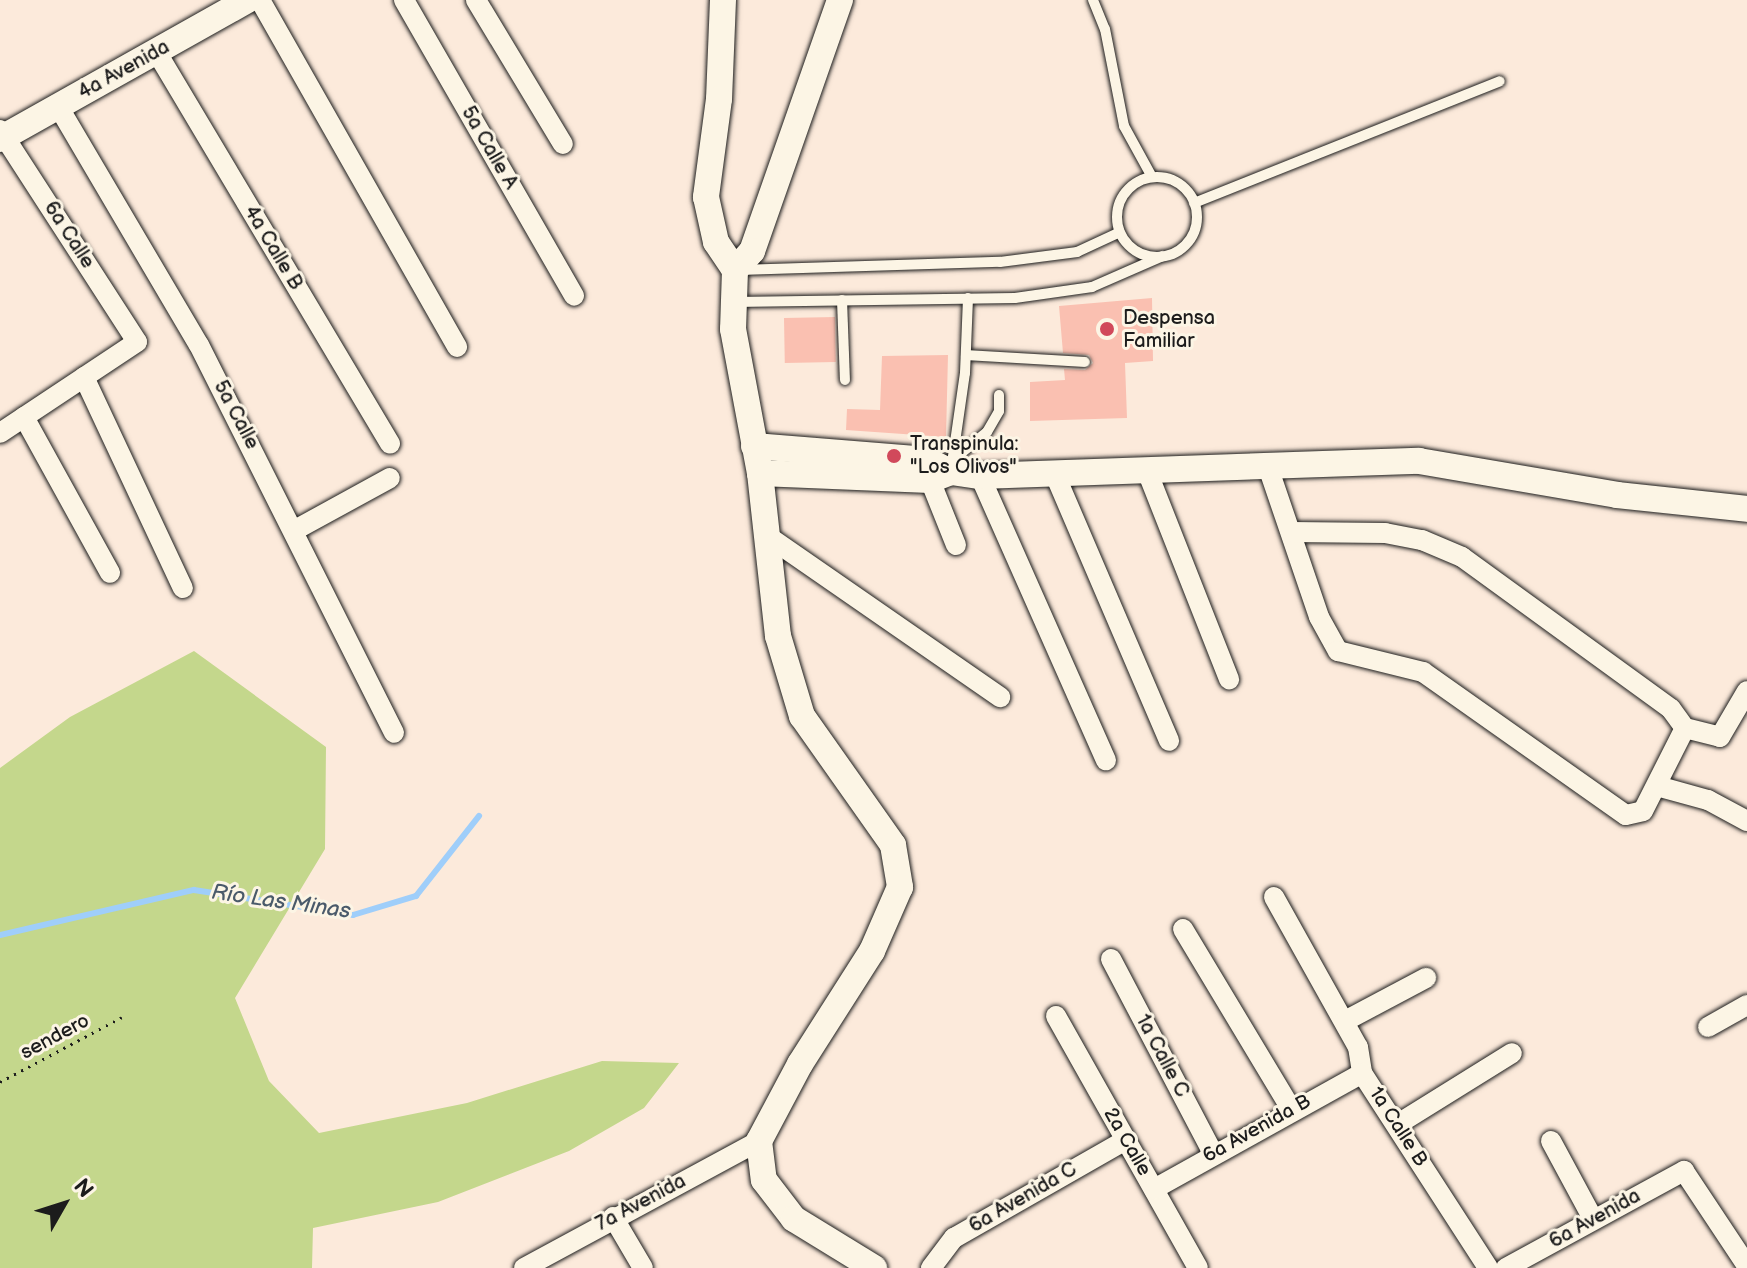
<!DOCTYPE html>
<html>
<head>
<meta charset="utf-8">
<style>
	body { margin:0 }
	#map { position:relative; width:1747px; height:1268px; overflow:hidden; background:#fceadb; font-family:"Balsamiq Sans",sans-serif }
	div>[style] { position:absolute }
	.green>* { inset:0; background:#c4d78c }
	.stream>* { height:6px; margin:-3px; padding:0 3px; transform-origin:3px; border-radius:3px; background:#9fcefa }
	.building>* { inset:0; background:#fac0b1; transform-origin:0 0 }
	.path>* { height:3px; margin-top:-1.5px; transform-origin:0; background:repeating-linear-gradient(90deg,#1c1c1c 0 2px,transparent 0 8px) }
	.roads { filter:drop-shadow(0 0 2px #1c1c1c) drop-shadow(0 0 2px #1c1c1c) }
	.service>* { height:10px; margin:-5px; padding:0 5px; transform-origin:5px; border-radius:5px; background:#fcf5e5 }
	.service>.ring { margin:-5px; padding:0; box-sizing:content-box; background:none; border:10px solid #fcf5e5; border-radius:50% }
	.minor>* { height:20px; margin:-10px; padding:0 10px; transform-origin:10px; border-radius:10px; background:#fcf5e5 }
	.tertiary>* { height:26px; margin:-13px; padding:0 13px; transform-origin:13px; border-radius:13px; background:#fcf5e5 }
	.dots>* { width:22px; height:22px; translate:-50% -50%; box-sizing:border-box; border:4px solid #fcf5e5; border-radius:50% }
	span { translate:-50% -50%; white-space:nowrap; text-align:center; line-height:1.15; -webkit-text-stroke:6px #fcf5e5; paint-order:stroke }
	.street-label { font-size:20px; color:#1c1c1c }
	.poi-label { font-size:20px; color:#1c1c1c }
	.left { translate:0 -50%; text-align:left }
	.water-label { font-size:22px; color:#4a5a6a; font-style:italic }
	.north { position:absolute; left:24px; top:1164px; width:80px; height:80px; -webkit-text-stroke:6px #fcf5e5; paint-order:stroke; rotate:51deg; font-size:22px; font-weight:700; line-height:32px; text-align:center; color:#1c1c1c }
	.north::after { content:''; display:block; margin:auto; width:28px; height:36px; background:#1c1c1c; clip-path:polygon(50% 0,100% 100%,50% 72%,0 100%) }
</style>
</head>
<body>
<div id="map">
	<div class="green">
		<div style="clip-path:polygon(194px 651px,326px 747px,325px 849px,235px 998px,269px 1081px,319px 1133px,467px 1103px,602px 1061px,679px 1063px,644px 1108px,569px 1151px,438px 1202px,313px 1228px,312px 1268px,0 1268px,0 768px,70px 717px)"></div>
	</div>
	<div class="stream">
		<div style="left:0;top:935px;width:199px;rotate:-13.1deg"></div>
		<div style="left:194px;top:890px;width:161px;rotate:8.9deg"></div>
		<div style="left:353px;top:915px;width:66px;rotate:-16.8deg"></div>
		<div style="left:416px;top:896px;width:102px;rotate:-51.8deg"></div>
	</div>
	<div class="building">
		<div style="clip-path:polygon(1152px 298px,1153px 361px,1125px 363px,1127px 418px,1030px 421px,1030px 382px,1065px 380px,1064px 369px,1085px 370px,1093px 363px,1089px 355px,1063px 353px,1059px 306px)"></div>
		<div style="left:835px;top:317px;width:45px;height:51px;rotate:89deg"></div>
		<div style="clip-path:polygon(948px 355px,946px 437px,846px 430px,847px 409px,880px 410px,882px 356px)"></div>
	</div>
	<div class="path">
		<div style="left:0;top:1082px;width:138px;rotate:-28deg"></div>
	</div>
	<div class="roads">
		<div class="service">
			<div style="left:1093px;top:0;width:31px;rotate:68deg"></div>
			<div style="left:1105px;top:29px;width:99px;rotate:78.9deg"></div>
			<div style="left:1124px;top:126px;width:58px;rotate:61.2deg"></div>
			<div class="ring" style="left:1117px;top:177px;width:70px;height:70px"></div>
			<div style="left:1194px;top:203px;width:329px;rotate:-21.7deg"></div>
			<div style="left:739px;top:270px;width:261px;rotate:-1.8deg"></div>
			<div style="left:1000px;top:262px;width:78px;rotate:-7.4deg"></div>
			<div style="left:1077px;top:252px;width:47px;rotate:-24.9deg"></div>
			<div style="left:842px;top:300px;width:80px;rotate:87.9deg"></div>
			<div style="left:734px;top:302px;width:281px;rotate:-0.8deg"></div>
			<div style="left:1015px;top:298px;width:78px;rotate:-8.1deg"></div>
			<div style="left:1092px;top:287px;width:77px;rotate:-23.6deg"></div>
			<div style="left:966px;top:355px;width:119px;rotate:3.4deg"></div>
			<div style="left:955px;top:458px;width:41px;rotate:-39.1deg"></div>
			<div style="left:987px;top:432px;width:24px;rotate:-60deg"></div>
			<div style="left:999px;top:411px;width:16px;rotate:-90deg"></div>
			<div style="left:951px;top:470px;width:98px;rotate:-81.8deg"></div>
			<div style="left:965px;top:373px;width:75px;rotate:-87.7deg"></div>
		</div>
		<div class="minor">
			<div style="left:260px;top:0;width:399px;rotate:60.4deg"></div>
			<div style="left:404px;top:0;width:341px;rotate:60.1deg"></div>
			<div style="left:476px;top:0;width:168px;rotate:58.9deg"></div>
			<div style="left:156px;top:51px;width:457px;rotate:59.2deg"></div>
			<div style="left:58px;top:106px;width:277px;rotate:59.5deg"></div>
			<div style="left:199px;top:345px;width:434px;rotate:63.3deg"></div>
			<div style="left:0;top:130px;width:252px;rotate:57.1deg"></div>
			<div style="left:137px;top:342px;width:164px;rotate:146.4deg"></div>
			<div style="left:84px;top:377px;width:233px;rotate:64.9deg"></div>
			<div style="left:24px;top:417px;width:178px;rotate:61.1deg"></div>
			<div style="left:1268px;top:467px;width:158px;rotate:71.2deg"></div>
			<div style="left:1319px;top:617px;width:39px;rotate:61deg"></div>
			<div style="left:1338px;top:651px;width:88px;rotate:13.9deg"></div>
			<div style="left:1423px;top:672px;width:248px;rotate:35.2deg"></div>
			<div style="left:1626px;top:815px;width:17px;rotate:-13deg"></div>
			<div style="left:1643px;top:811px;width:93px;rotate:-63.2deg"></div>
			<div style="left:1147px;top:471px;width:224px;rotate:68.5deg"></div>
			<div style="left:980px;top:476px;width:311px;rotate:66.1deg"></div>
			<div style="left:1056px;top:477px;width:287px;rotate:66.8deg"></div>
			<div style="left:930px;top:480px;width:70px;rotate:68.2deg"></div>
			<div style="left:295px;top:530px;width:108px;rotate:-28.7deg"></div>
			<div style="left:1291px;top:532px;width:94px;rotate:0.6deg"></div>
			<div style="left:1385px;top:533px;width:38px;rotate:11deg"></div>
			<div style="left:1422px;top:540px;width:43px;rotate:23deg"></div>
			<div style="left:1462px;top:557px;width:258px;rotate:36deg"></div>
			<div style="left:1671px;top:709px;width:24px;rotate:54deg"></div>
			<div style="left:1685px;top:728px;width:36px;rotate:14deg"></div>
			<div style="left:1720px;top:737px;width:53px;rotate:-59.6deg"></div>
			<div style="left:766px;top:535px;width:285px;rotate:34.7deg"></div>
			<div style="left:1657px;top:786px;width:53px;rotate:15.4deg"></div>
			<div style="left:1708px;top:800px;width:44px;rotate:28.3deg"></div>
			<div style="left:1274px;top:897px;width:172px;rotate:60.8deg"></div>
			<div style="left:1358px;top:1047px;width:26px;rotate:81deg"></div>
			<div style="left:1362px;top:1073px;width:232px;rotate:57.1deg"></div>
			<div style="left:1183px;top:929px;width:210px;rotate:59deg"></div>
			<div style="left:1111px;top:959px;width:219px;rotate:62.3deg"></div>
			<div style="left:1056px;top:1016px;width:289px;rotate:60.6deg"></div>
			<div style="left:1345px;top:1021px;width:92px;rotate:-28deg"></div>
			<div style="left:1708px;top:1027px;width:45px;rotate:-29.4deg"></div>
			<div style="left:1398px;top:1124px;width:134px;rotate:-31.9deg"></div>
			<div style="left:1551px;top:1141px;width:89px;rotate:61.7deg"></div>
			<div style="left:1154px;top:1189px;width:238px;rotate:-29.1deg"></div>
			<div style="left:613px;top:1217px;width:59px;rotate:59.5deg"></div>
			<div style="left:524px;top:1268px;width:267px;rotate:-28.4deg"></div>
			<div style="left:931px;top:1268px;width:38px;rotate:-53deg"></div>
			<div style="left:954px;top:1238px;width:198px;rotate:-29.7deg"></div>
			<div style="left:1506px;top:1268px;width:203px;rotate:-28.6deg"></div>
			<div style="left:1684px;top:1171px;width:114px;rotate:56.4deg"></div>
		</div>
		<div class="tertiary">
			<div style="left:723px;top:0;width:99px;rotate:92.3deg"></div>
			<div style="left:719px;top:99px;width:99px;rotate:97.6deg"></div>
			<div style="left:706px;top:197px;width:46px;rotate:77.5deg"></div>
			<div style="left:716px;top:242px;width:34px;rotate:56deg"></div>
			<div style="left:840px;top:0;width:266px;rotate:109.3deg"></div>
			<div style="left:752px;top:251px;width:25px;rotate:132deg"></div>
			<div style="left:735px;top:270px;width:59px;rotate:91.9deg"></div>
			<div style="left:733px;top:329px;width:147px;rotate:79.4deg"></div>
			<div style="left:760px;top:473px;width:164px;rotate:83.7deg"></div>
			<div style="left:778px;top:636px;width:84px;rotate:73.3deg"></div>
			<div style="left:802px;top:716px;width:158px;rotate:54.8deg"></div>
			<div style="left:893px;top:845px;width:43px;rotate:80.5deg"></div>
			<div style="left:900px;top:887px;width:70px;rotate:113.6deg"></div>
			<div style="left:872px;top:951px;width:134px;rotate:122.5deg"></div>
			<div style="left:800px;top:1064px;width:87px;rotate:118deg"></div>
			<div style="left:759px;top:1141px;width:39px;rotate:83deg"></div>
			<div style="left:764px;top:1180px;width:49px;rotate:52.4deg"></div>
			<div style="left:794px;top:1219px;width:94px;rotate:31.5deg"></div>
			<div style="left:0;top:139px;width:284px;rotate:-29.3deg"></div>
			<div style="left:754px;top:446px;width:174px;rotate:4.6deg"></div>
			<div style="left:927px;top:460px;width:27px;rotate:27deg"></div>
			<div style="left:951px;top:472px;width:29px;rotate:8deg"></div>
			<div style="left:980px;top:476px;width:439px;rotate:-2deg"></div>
			<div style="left:1419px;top:461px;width:201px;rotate:9.7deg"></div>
			<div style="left:1617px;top:495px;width:131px;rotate:6.1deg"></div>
			<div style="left:760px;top:473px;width:170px;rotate:2.4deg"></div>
			<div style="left:930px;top:480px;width:22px;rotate:-21deg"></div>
		</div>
	</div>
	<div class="dots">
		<div style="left:1107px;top:329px;background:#d1495b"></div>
		<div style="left:894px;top:456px;background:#d1495b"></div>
	</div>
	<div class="street-label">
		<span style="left:124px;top:70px;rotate:-29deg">4a Avenida</span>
		<span style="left:489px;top:148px;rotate:60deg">5a Calle A</span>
		<span style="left:69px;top:235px;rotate:57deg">6a Calle</span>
		<span style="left:273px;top:248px;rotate:59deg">4a Calle B</span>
		<span style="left:236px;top:415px;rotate:62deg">5a Calle</span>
		<span style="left:55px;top:1037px;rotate:-28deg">sendero</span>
		<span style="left:1162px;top:1056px;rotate:62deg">1a Calle C</span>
		<span style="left:1398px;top:1127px;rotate:57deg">1a Calle B</span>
		<span style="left:1257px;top:1129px;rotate:-29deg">6a Avenida B</span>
		<span style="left:1127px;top:1142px;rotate:60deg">2a Calle</span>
		<span style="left:1023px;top:1198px;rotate:-30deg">6a Avenida C</span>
		<span style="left:641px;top:1203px;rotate:-28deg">7a Avenida</span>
		<span style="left:1595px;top:1219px;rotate:-29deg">6a Avenida</span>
	</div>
	<div class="poi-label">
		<span class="left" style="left:1123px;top:330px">Despensa<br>Familiar</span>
		<span class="left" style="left:910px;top:456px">Transpinula:<br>"Los Olivos"</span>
	</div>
	<div class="water-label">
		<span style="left:281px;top:902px;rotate:8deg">Río Las Minas</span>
	</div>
	<div class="north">N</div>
</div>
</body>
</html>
